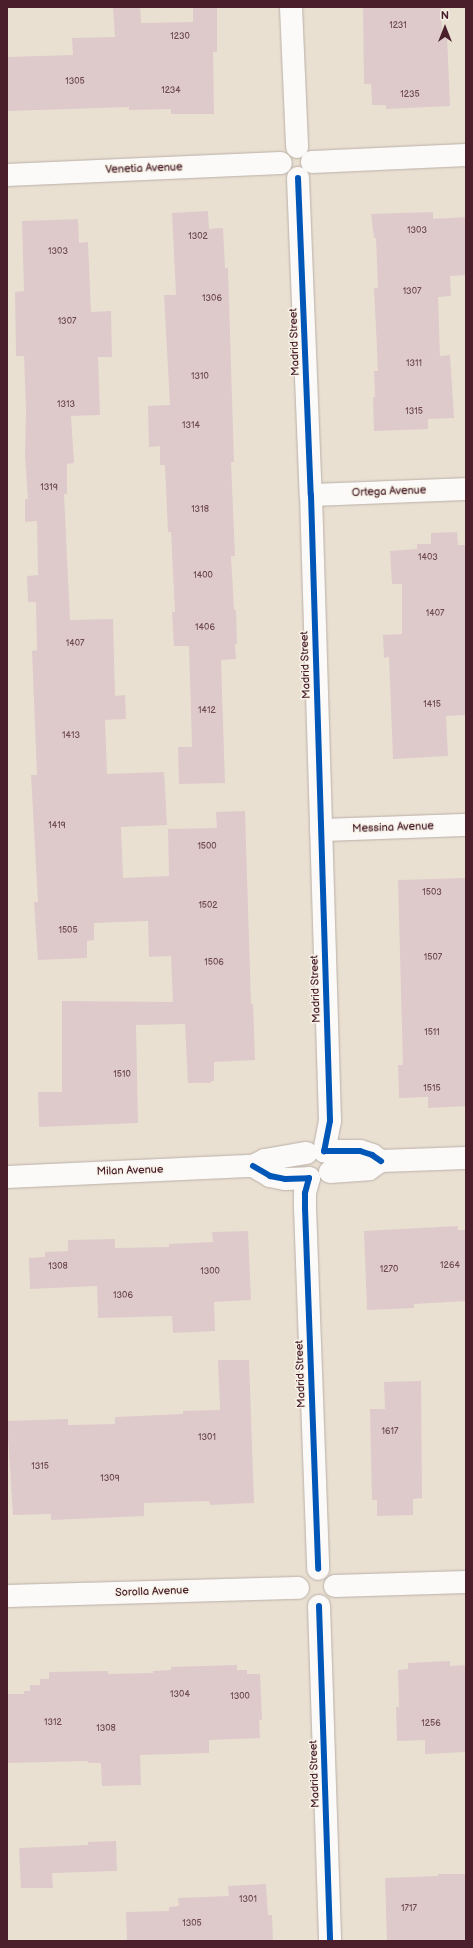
<!DOCTYPE html>
<html>
<head>
<meta charset="utf-8">
<style>
	body { margin:0 }
	#map { position:relative; width:473px; height:1948px; overflow:hidden; background:#eae0d2; font-family:"Balsamiq Sans",sans-serif }
	div>[style] { position:absolute }
	.building>* { inset:0; background:#decacb }
	.roads { filter:drop-shadow(0 0 1px #bab0a8) drop-shadow(0 0 1px #bab0a8) }
	.street>* { height:22px; margin:-11px; padding:0 11px; transform-origin:11px; border-radius:11px; background:#fcfaf8 }
	.cycleway>* { height:6px; margin:-3px; padding:0 3px; transform-origin:3px; border-radius:3px; background:#0057b8 }
	span { translate:-50% -50%; white-space:nowrap; text-align:center; line-height:1.15; -webkit-text-stroke:3px #f7f3e8; paint-order:stroke }
	.number-label { font-size:9px; color:#6f4a53 }
	.number-label span { -webkit-text-stroke-width:0 }
	.street-label { font-size:11px; color:#4a1f2b }
	.frame { position:absolute; inset:0; border:8px solid #4a1f2b; pointer-events:none }
	.north { position:absolute; left:425px; top:8px; width:40px; height:40px; -webkit-text-stroke:3px #f7f3e8; paint-order:stroke; rotate:0deg; font-size:11px; font-weight:700; line-height:16px; text-align:center; color:#4a1f2b }
	.north::after { content:''; display:block; margin:auto; width:14px; height:18px; background:#4a1f2b; clip-path:polygon(50% 0,100% 100%,50% 72%,0 100%) }
</style>
</head>
<body>
<div id="map">
	<div class="building">
		<div style="clip-path:polygon(113px 7px,140px 7px,141px 23px,193px 22px,193px 7px,217px 7px,217px 52px,213px 52px,214px 114px,171px 114px,171px 109px,129px 110px,129px 107px,7px 111px,7px 57px,73px 55px,72px 38px,115px 37px)"></div>
		<div style="clip-path:polygon(363px 7px,441px 7px,442px 35px,447px 35px,450px 106px,386px 109px,386px 105px,372px 105px,371px 84px,364px 84px)"></div>
		<div style="clip-path:polygon(208px 211px,209px 229px,223px 228px,225px 268px,228px 268px,234px 462px,231px 462px,235px 556px,231px 556px,234px 610px,236px 610px,237px 644px,235px 644px,236px 659px,221px 660px,225px 783px,179px 784px,178px 747px,192px 747px,189px 646px,174px 646px,172px 612px,175px 612px,171px 532px,168px 532px,165px 465px,160px 465px,160px 446px,149px 447px,148px 406px,170px 405px,164px 295px,176px 295px,172px 213px)"></div>
		<div style="clip-path:polygon(433px 212px,433px 219px,466px 217px,466px 275px,450px 276px,451px 296px,438px 297px,440px 356px,450px 355px,454px 418px,428px 419px,428px 429px,374px 431px,373px 397px,375px 397px,374px 371px,378px 371px,374px 288px,378px 288px,376px 238px,374px 238px,371px 214px)"></div>
		<div style="clip-path:polygon(78px 219px,79px 243px,88px 242px,91px 312px,111px 311px,112px 357px,98px 357px,100px 415px,71px 416px,74px 463px,67px 464px,67px 494px,64px 494px,70px 620px,113px 619px,115px 696px,125px 695px,126px 719px,105px 720px,107px 774px,164px 772px,167px 825px,121px 827px,123px 878px,169px 876px,168px 829px,217px 828px,216px 812px,245px 811px,251px 1004px,253px 1004px,255px 1060px,214px 1062px,214px 1081px,211px 1081px,211px 1083px,188px 1083px,185px 1024px,136px 1025px,138px 1123px,39px 1127px,38px 1092px,62px 1092px,62px 1001px,173px 1002px,171px 956px,149px 957px,148px 921px,94px 923px,94px 940px,87px 941px,87px 958px,38px 960px,34px 902px,38px 902px,31px 775px,37px 775px,32px 651px,37px 650px,36px 602px,28px 602px,27px 576px,38px 575px,37px 521px,25px 522px,25px 499px,28px 499px,25px 456px,26px 410px,24px 356px,16px 356px,15px 292px,24px 291px,22px 221px)"></div>
		<div style="clip-path:polygon(457px 532px,458px 545px,466px 545px,466px 715px,446px 716px,448px 756px,393px 759px,389px 657px,384px 658px,383px 635px,402px 634px,402px 584px,392px 584px,390px 551px,417px 549px,417px 544px,431px 544px,431px 533px)"></div>
		<div style="clip-path:polygon(466px 878px,466px 1106px,428px 1108px,428px 1097px,399px 1098px,398px 1065px,403px 1065px,398px 880px)"></div>
		<div style="clip-path:polygon(458px 1226px,458px 1230px,466px 1230px,466px 1301px,414px 1304px,414px 1308px,367px 1310px,364px 1231px)"></div>
		<div style="clip-path:polygon(248px 1231px,251px 1300px,214px 1302px,215px 1331px,173px 1333px,172px 1316px,98px 1318px,97px 1286px,30px 1289px,29px 1258px,45px 1257px,45px 1252px,68px 1251px,68px 1240px,115px 1239px,115px 1248px,169px 1247px,169px 1244px,213px 1242px,212px 1232px)"></div>
		<div style="clip-path:polygon(218px 1360px,249px 1360px,254px 1503px,210px 1505px,209px 1501px,144px 1503px,144px 1516px,51px 1520px,51px 1514px,13px 1515px,7px 1421px,68px 1419px,68px 1425px,115px 1424px,115px 1417px,183px 1414px,183px 1411px,220px 1410px)"></div>
		<div style="clip-path:polygon(421px 1381px,422px 1498px,413px 1499px,413px 1515px,377px 1516px,377px 1500px,372px 1500px,370px 1409px,385px 1409px,384px 1382px)"></div>
		<div style="clip-path:polygon(450px 1661px,450px 1666px,466px 1665px,466px 1752px,425px 1754px,425px 1740px,397px 1741px,396px 1707px,399px 1707px,398px 1670px,408px 1669px,408px 1663px)"></div>
		<div style="clip-path:polygon(237px 1665px,237px 1670px,247px 1670px,247px 1674px,260px 1674px,262px 1720px,259px 1720px,260px 1738px,209px 1740px,209px 1753px,140px 1755px,141px 1785px,102px 1786px,101px 1763px,88px 1763px,88px 1761px,7px 1763px,7px 1694px,24px 1694px,24px 1691px,30px 1691px,30px 1685px,40px 1685px,40px 1679px,49px 1679px,49px 1672px,108px 1671px,108px 1674px,153px 1673px,153px 1671px,171px 1670px,171px 1667px)"></div>
		<div style="clip-path:polygon(116px 1841px,117px 1871px,52px 1873px,53px 1888px,21px 1888px,19px 1848px,88px 1845px,88px 1842px)"></div>
		<div style="clip-path:polygon(438px 1874px,466px 1874px,466px 1941px,387px 1941px,385px 1878px,438px 1876px)"></div>
		<div style="clip-path:polygon(266px 1884px,268px 1915px,272px 1915px,273px 1941px,127px 1941px,126px 1912px,169px 1911px,169px 1907px,179px 1906px,178px 1898px,229px 1896px,228px 1886px)"></div>
	</div>
	<div class="roads">
		<div class="street">
			<div style="left:291px;top:7px;width:140px;rotate:87.5deg"></div>
			<div style="left:312px;top:162px;width:154px;rotate:-2.6deg"></div>
			<div style="left:7px;top:175px;width:274px;rotate:-2.5deg"></div>
			<div style="left:298px;top:178px;width:317px;rotate:87.7deg"></div>
			<div style="left:311px;top:495px;width:626px;rotate:88.26deg"></div>
			<div style="left:330px;top:1121px;width:31px;rotate:101deg"></div>
			<div style="left:324px;top:1151px;width:36px"></div>
			<div style="left:360px;top:1151px;width:13px;rotate:18deg"></div>
			<div style="left:372px;top:1155px;width:11px;rotate:34deg"></div>
			<div style="left:311px;top:495px;width:155px;rotate:-2.2deg"></div>
			<div style="left:321px;top:830px;width:145px;rotate:-2deg"></div>
			<div style="left:253px;top:1166px;width:20px;rotate:30deg"></div>
			<div style="left:270px;top:1176px;width:15px;rotate:11deg"></div>
			<div style="left:285px;top:1179px;width:24px;rotate:-2deg"></div>
			<div style="left:309px;top:1178px;width:16px;rotate:105deg"></div>
			<div style="left:305px;top:1193px;width:15px;rotate:90deg"></div>
			<div style="left:305px;top:1208px;width:361px;rotate:87.9deg"></div>
			<div style="left:330px;top:1172px;width:39px;rotate:-4deg"></div>
			<div style="left:369px;top:1169px;width:14px;rotate:-34deg"></div>
			<div style="left:381px;top:1161px;width:85px;rotate:-2deg"></div>
			<div style="left:7px;top:1177px;width:246px;rotate:-2.6deg"></div>
			<div style="left:253px;top:1166px;width:13px;rotate:-27deg"></div>
			<div style="left:265px;top:1160px;width:42px;rotate:-9.7deg"></div>
			<div style="left:335px;top:1586px;width:131px;rotate:-1.7deg"></div>
			<div style="left:7px;top:1596px;width:291px;rotate:-1.6deg"></div>
			<div style="left:319px;top:1606px;width:335px;rotate:88.1deg"></div>
		</div>
	</div>
	<div class="cycleway">
		<div style="left:298px;top:178px;width:317px;rotate:87.7deg"></div>
		<div style="left:311px;top:495px;width:626px;rotate:88.26deg"></div>
		<div style="left:330px;top:1121px;width:31px;rotate:101deg"></div>
		<div style="left:324px;top:1151px;width:36px"></div>
		<div style="left:360px;top:1151px;width:13px;rotate:18deg"></div>
		<div style="left:372px;top:1155px;width:11px;rotate:34deg"></div>
		<div style="left:253px;top:1166px;width:20px;rotate:30deg"></div>
		<div style="left:270px;top:1176px;width:15px;rotate:11deg"></div>
		<div style="left:285px;top:1179px;width:24px;rotate:-2deg"></div>
		<div style="left:309px;top:1178px;width:16px;rotate:105deg"></div>
		<div style="left:305px;top:1193px;width:15px;rotate:90deg"></div>
		<div style="left:305px;top:1208px;width:361px;rotate:87.9deg"></div>
		<div style="left:319px;top:1606px;width:335px;rotate:88.1deg"></div>
	</div>
	<div class="number-label">
		<span style="left:398px;top:26px">1231</span>
		<span style="left:180px;top:37px">1230</span>
		<span style="left:75px;top:82px">1305</span>
		<span style="left:171px;top:91px">1234</span>
		<span style="left:410px;top:95px">1235</span>
		<span style="left:417px;top:231px">1303</span>
		<span style="left:198px;top:237px">1302</span>
		<span style="left:58px;top:252px">1303</span>
		<span style="left:412px;top:292px">1307</span>
		<span style="left:212px;top:299px">1306</span>
		<span style="left:67px;top:322px">1307</span>
		<span style="left:414px;top:364px">1311</span>
		<span style="left:200px;top:377px">1310</span>
		<span style="left:66px;top:405px">1313</span>
		<span style="left:414px;top:412px">1315</span>
		<span style="left:191px;top:426px">1314</span>
		<span style="left:49px;top:488px">1319</span>
		<span style="left:200px;top:510px">1318</span>
		<span style="left:428px;top:558px">1403</span>
		<span style="left:203px;top:576px">1400</span>
		<span style="left:435px;top:614px">1407</span>
		<span style="left:205px;top:628px">1406</span>
		<span style="left:75px;top:644px">1407</span>
		<span style="left:432px;top:705px">1415</span>
		<span style="left:207px;top:711px">1412</span>
		<span style="left:71px;top:736px">1413</span>
		<span style="left:57px;top:826px">1419</span>
		<span style="left:207px;top:847px">1500</span>
		<span style="left:432px;top:893px">1503</span>
		<span style="left:208px;top:906px">1502</span>
		<span style="left:68px;top:931px">1505</span>
		<span style="left:433px;top:958px">1507</span>
		<span style="left:214px;top:963px">1506</span>
		<span style="left:432px;top:1033px">1511</span>
		<span style="left:122px;top:1075px">1510</span>
		<span style="left:432px;top:1089px">1515</span>
		<span style="left:450px;top:1266px">1264</span>
		<span style="left:58px;top:1267px">1308</span>
		<span style="left:389px;top:1270px">1270</span>
		<span style="left:210px;top:1272px">1300</span>
		<span style="left:123px;top:1296px">1306</span>
		<span style="left:390px;top:1432px">1617</span>
		<span style="left:207px;top:1438px">1301</span>
		<span style="left:40px;top:1467px">1315</span>
		<span style="left:110px;top:1479px">1309</span>
		<span style="left:180px;top:1695px">1304</span>
		<span style="left:240px;top:1697px">1300</span>
		<span style="left:53px;top:1723px">1312</span>
		<span style="left:431px;top:1724px">1256</span>
		<span style="left:106px;top:1729px">1308</span>
		<span style="left:248px;top:1900px">1301</span>
		<span style="left:409px;top:1909px">1717</span>
		<span style="left:192px;top:1924px">1305</span>
	</div>
	<div class="street-label">
		<span style="left:144px;top:169px;rotate:-2deg">Venetia Avenue</span>
		<span style="left:295px;top:342px;rotate:-92deg">Madrid Street</span>
		<span style="left:389px;top:492px;rotate:-2deg">Ortega Avenue</span>
		<span style="left:306px;top:665px;rotate:-92deg">Madrid Street</span>
		<span style="left:393px;top:828px;rotate:-2deg">Messina Avenue</span>
		<span style="left:316px;top:989px;rotate:-92deg">Madrid Street</span>
		<span style="left:130px;top:1171px;rotate:-2deg">Milan Avenue</span>
		<span style="left:301px;top:1374px;rotate:-92deg">Madrid Street</span>
		<span style="left:152px;top:1592px;rotate:-2deg">Sorolla Avenue</span>
		<span style="left:315px;top:1774px;rotate:-92deg">Madrid Street</span>
	</div>
	<div class="frame"></div>
	<div class="north">N</div>
</div>
</body>
</html>
